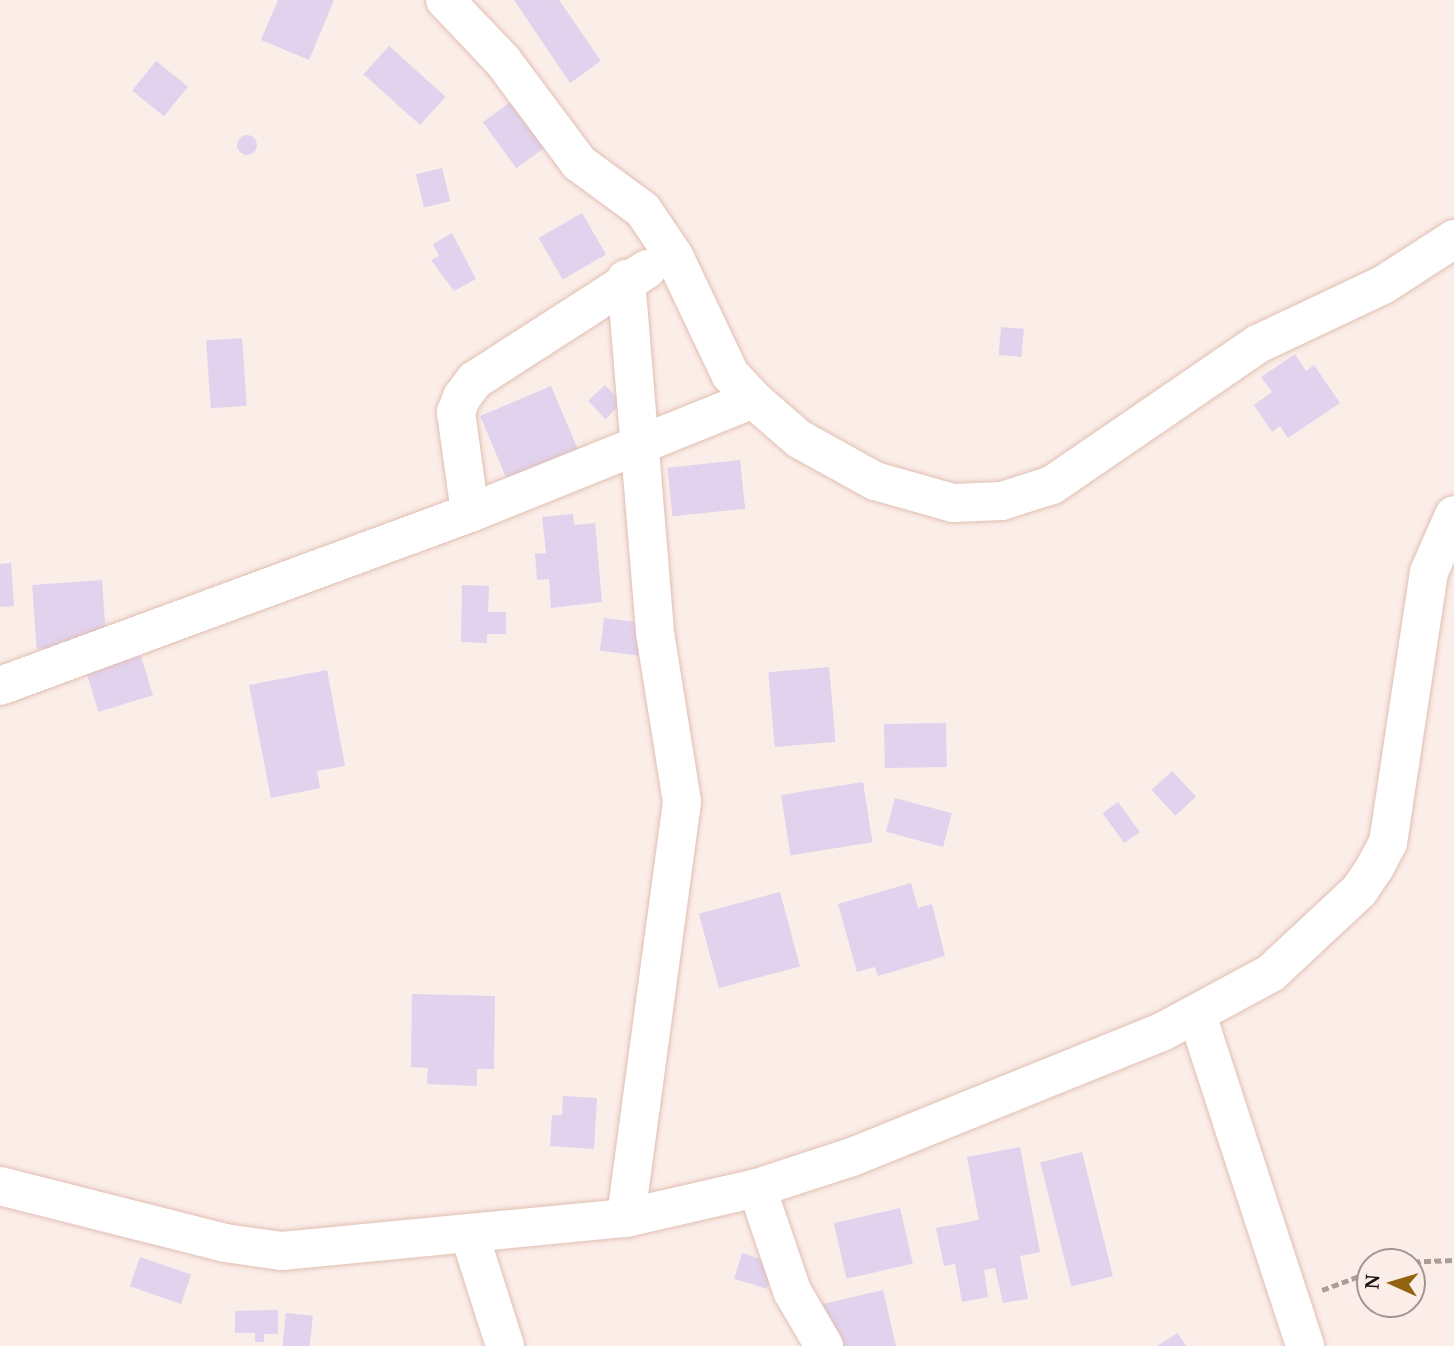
<!DOCTYPE html>
<html>
<head>
<meta charset="utf-8">
<style>
	body { margin:0 }
	#map { position:relative; width:1454px; height:1346px; overflow:hidden; background:#fbede8; font-family:"Noto Serif",serif }
	div>[style] { position:absolute }
	.building>* { inset:0; background:#e1d2ee; transform-origin:0 0 }
	.round { border-radius:50% }
	.path>* { height:4.5px; margin-top:-2.25px; transform-origin:0; background:repeating-linear-gradient(90deg,#aa9d98 0 7px,transparent 0 10.5px) }
	.roads { filter:drop-shadow(0 0 2px #e0bfb3) drop-shadow(0 0 2px #e0bfb3) }
	.minor>* { height:38px; margin:-19px; padding:0 19px; transform-origin:19px; border-radius:19px; background:#fff }
	span { translate:-50% -50%; white-space:nowrap; text-align:center; line-height:1.15; -webkit-text-stroke:7px #fbede8; paint-order:stroke }
	.north { position:absolute; left:1356px; top:1248px; width:70px; height:70px; box-sizing:border-box; background:#fbede8; border:2px solid #a39692; border-radius:50%; rotate:274deg; font-size:19px; font-weight:700; line-height:28px; text-align:center; color:#1f1410 }
	.north::after { content:''; display:block; margin:auto; width:24px; height:32px; background:#91630e; clip-path:polygon(50% 0,100% 100%,50% 72%,0 100%) }
</style>
</head>
<body>
<div id="map">
	<div class="building">
		<div style="clip-path:polygon(278px 0,334px 0,309px 60px,261px 40px)"></div>
		<div style="clip-path:polygon(514px 0,559px 0,601px 61px,570px 83px)"></div>
		<div style="left:389px;top:46px;width:76px;height:38px;rotate:42deg"></div>
		<div style="left:156px;top:61px;width:41px;height:38px;rotate:39deg"></div>
		<div style="left:512px;top:101px;width:57px;height:36px;rotate:54deg"></div>
		<div class="round" style="left:237px;top:135px;width:20px;height:20px"></div>
		<div style="left:442px;top:168px;width:34px;height:27px;rotate:76deg"></div>
		<div style="left:582px;top:213px;width:48px;height:50px;rotate:60deg"></div>
		<div style="clip-path:polygon(452px 233px,476px 279px,454px 291px,431px 260px,439px 256px,433px 244px)"></div>
		<div style="left:1001px;top:327px;width:23px;height:28px;rotate:5deg"></div>
		<div style="left:242px;top:338px;width:68px;height:36px;rotate:86deg"></div>
		<div style="clip-path:polygon(1295px 354px,1306px 371px,1314px 365px,1340px 403px,1288px 438px,1280px 426px,1272px 432px,1254px 405px,1272px 392px,1261px 377px)"></div>
		<div style="left:605px;top:385px;width:25px;height:23px;rotate:47deg"></div>
		<div style="left:551px;top:386px;width:78px;height:77px;rotate:67deg"></div>
		<div style="left:740px;top:460px;width:49px;height:73px;rotate:84deg"></div>
		<div style="clip-path:polygon(573px 514px,574px 525px,595px 523px,602px 602px,551px 608px,549px 579px,537px 580px,535px 554px,546px 553px,542px 517px)"></div>
		<div style="clip-path:polygon(11px 563px,14px 606px,0 607px,0 564px)"></div>
		<div style="left:102px;top:580px;width:64px;height:70px;rotate:86deg"></div>
		<div style="clip-path:polygon(462px 585px,489px 586px,488px 612px,506px 612px,506px 634px,487px 634px,487px 643px,461px 642px)"></div>
		<div style="left:604px;top:618px;width:39px;height:33px;rotate:7deg"></div>
		<div style="left:141px;top:656px;width:41px;height:57px;rotate:73deg"></div>
		<div style="left:829px;top:667px;width:75px;height:61px;rotate:85deg"></div>
		<div style="clip-path:polygon(327px 670px,345px 766px,317px 771px,320px 788px,271px 798px,249px 685px)"></div>
		<div style="left:946px;top:723px;width:44px;height:62px;rotate:89deg"></div>
		<div style="left:1172px;top:771px;width:35px;height:28px;rotate:47deg"></div>
		<div style="left:863px;top:782px;width:61px;height:83px;rotate:81deg"></div>
		<div style="left:895px;top:798px;width:59px;height:35px;rotate:15deg"></div>
		<div style="left:1118px;top:802px;width:37px;height:19px;rotate:54deg"></div>
		<div style="clip-path:polygon(911px 883px,918px 908px,932px 904px,945px 956px,878px 976px,875px 967px,857px 972px,838px 904px)"></div>
		<div style="left:780px;top:892px;width:77px;height:84px;rotate:75deg"></div>
		<div style="clip-path:polygon(412px 994px,495px 996px,494px 1069px,477px 1069px,477px 1086px,427px 1084px,428px 1068px,411px 1067px)"></div>
		<div style="clip-path:polygon(563px 1096px,597px 1098px,594px 1149px,550px 1146px,552px 1115px,562px 1115px)"></div>
		<div style="clip-path:polygon(1020px 1147px,1040px 1252px,1020px 1256px,1028px 1299px,1003px 1303px,995px 1268px,984px 1270px,988px 1297px,962px 1302px,955px 1264px,944px 1266px,936px 1228px,979px 1220px,967px 1157px)"></div>
		<div style="left:1082px;top:1152px;width:128px;height:43px;rotate:76deg"></div>
		<div style="left:900px;top:1208px;width:57px;height:68px;rotate:77deg"></div>
		<div style="left:742px;top:1253px;width:34px;height:27px;rotate:17deg"></div>
		<div style="left:140px;top:1257px;width:54px;height:31px;rotate:19deg"></div>
		<div style="clip-path:polygon(883px 1290px,896px 1346px,833px 1346px,823px 1304px)"></div>
		<div style="clip-path:polygon(278px 1310px,278px 1334px,264px 1334px,264px 1342px,255px 1342px,255px 1333px,235px 1333px,235px 1311px)"></div>
		<div style="left:286px;top:1313px;width:27px;height:33px;rotate:6deg"></div>
		<div style="clip-path:polygon(1178px 1333px,1186px 1346px,1157px 1346px)"></div>
	</div>
	<div class="path">
		<div style="left:1403px;top:1262px;width:51px;rotate:-2.2deg"></div>
		<div style="left:1322px;top:1290px;width:51px;rotate:-20.6deg"></div>
	</div>
	<div class="roads">
		<div class="minor">
			<div style="left:445px;top:0;width:84px;rotate:46.4deg"></div>
			<div style="left:503px;top:61px;width:127px;rotate:53.3deg"></div>
			<div style="left:579px;top:163px;width:79px;rotate:36.3deg"></div>
			<div style="left:643px;top:210px;width:55px;rotate:56deg"></div>
			<div style="left:674px;top:256px;width:131px;rotate:64.6deg"></div>
			<div style="left:730px;top:374px;width:34px;rotate:47deg"></div>
			<div style="left:753px;top:399px;width:61px;rotate:41deg"></div>
			<div style="left:799px;top:439px;width:87px;rotate:28.9deg"></div>
			<div style="left:875px;top:481px;width:81px;rotate:15.8deg"></div>
			<div style="left:953px;top:503px;width:49px;rotate:-2.3deg"></div>
			<div style="left:1002px;top:501px;width:52px;rotate:-17.7deg"></div>
			<div style="left:1052px;top:485px;width:250px;rotate:-34.4deg"></div>
			<div style="left:1258px;top:344px;width:138px;rotate:-25.3deg"></div>
			<div style="left:1383px;top:285px;width:85px;rotate:-32.9deg"></div>
			<div style="left:626px;top:279px;width:355px;rotate:85.3deg"></div>
			<div style="left:655px;top:633px;width:171px;rotate:80.9deg"></div>
			<div style="left:682px;top:802px;width:420px;rotate:97.7deg"></div>
			<div style="left:470px;top:513px;width:102px;rotate:-97.9deg"></div>
			<div style="left:456px;top:412px;width:16px;rotate:-68deg"></div>
			<div style="left:462px;top:397px;width:21px;rotate:-53deg"></div>
			<div style="left:475px;top:380px;width:205px;rotate:-32.8deg"></div>
			<div style="left:0;top:686px;width:501px;rotate:-20.21deg"></div>
			<div style="left:470px;top:513px;width:305px;rotate:-21.9deg"></div>
			<div style="left:1197px;top:1015px;width:348px;rotate:71.9deg"></div>
			<div style="left:0;top:1186px;width:232px;rotate:14.2deg"></div>
			<div style="left:225px;top:1243px;width:58px;rotate:8deg"></div>
			<div style="left:282px;top:1251px;width:346px;rotate:-5.5deg"></div>
			<div style="left:626px;top:1218px;width:134px;rotate:-12.9deg"></div>
			<div style="left:757px;top:1188px;width:100px;rotate:-18.1deg"></div>
			<div style="left:852px;top:1157px;width:334px;rotate:-22deg"></div>
			<div style="left:1162px;top:1032px;width:124px;rotate:-28.4deg"></div>
			<div style="left:1271px;top:973px;width:120px;rotate:-43deg"></div>
			<div style="left:1359px;top:891px;width:29px;rotate:-56deg"></div>
			<div style="left:1375px;top:867px;width:27px;rotate:-62deg"></div>
			<div style="left:1388px;top:843px;width:274px;rotate:-81.4deg"></div>
			<div style="left:1429px;top:572px;width:62px;rotate:-66.3deg"></div>
			<div style="left:757px;top:1188px;width:109px;rotate:71.2deg"></div>
			<div style="left:792px;top:1291px;width:64px;rotate:59.8deg"></div>
			<div style="left:470px;top:1236px;width:115px;rotate:72.3deg"></div>
		</div>
	</div>
	<div class="north">N</div>
</div>
</body>
</html>
